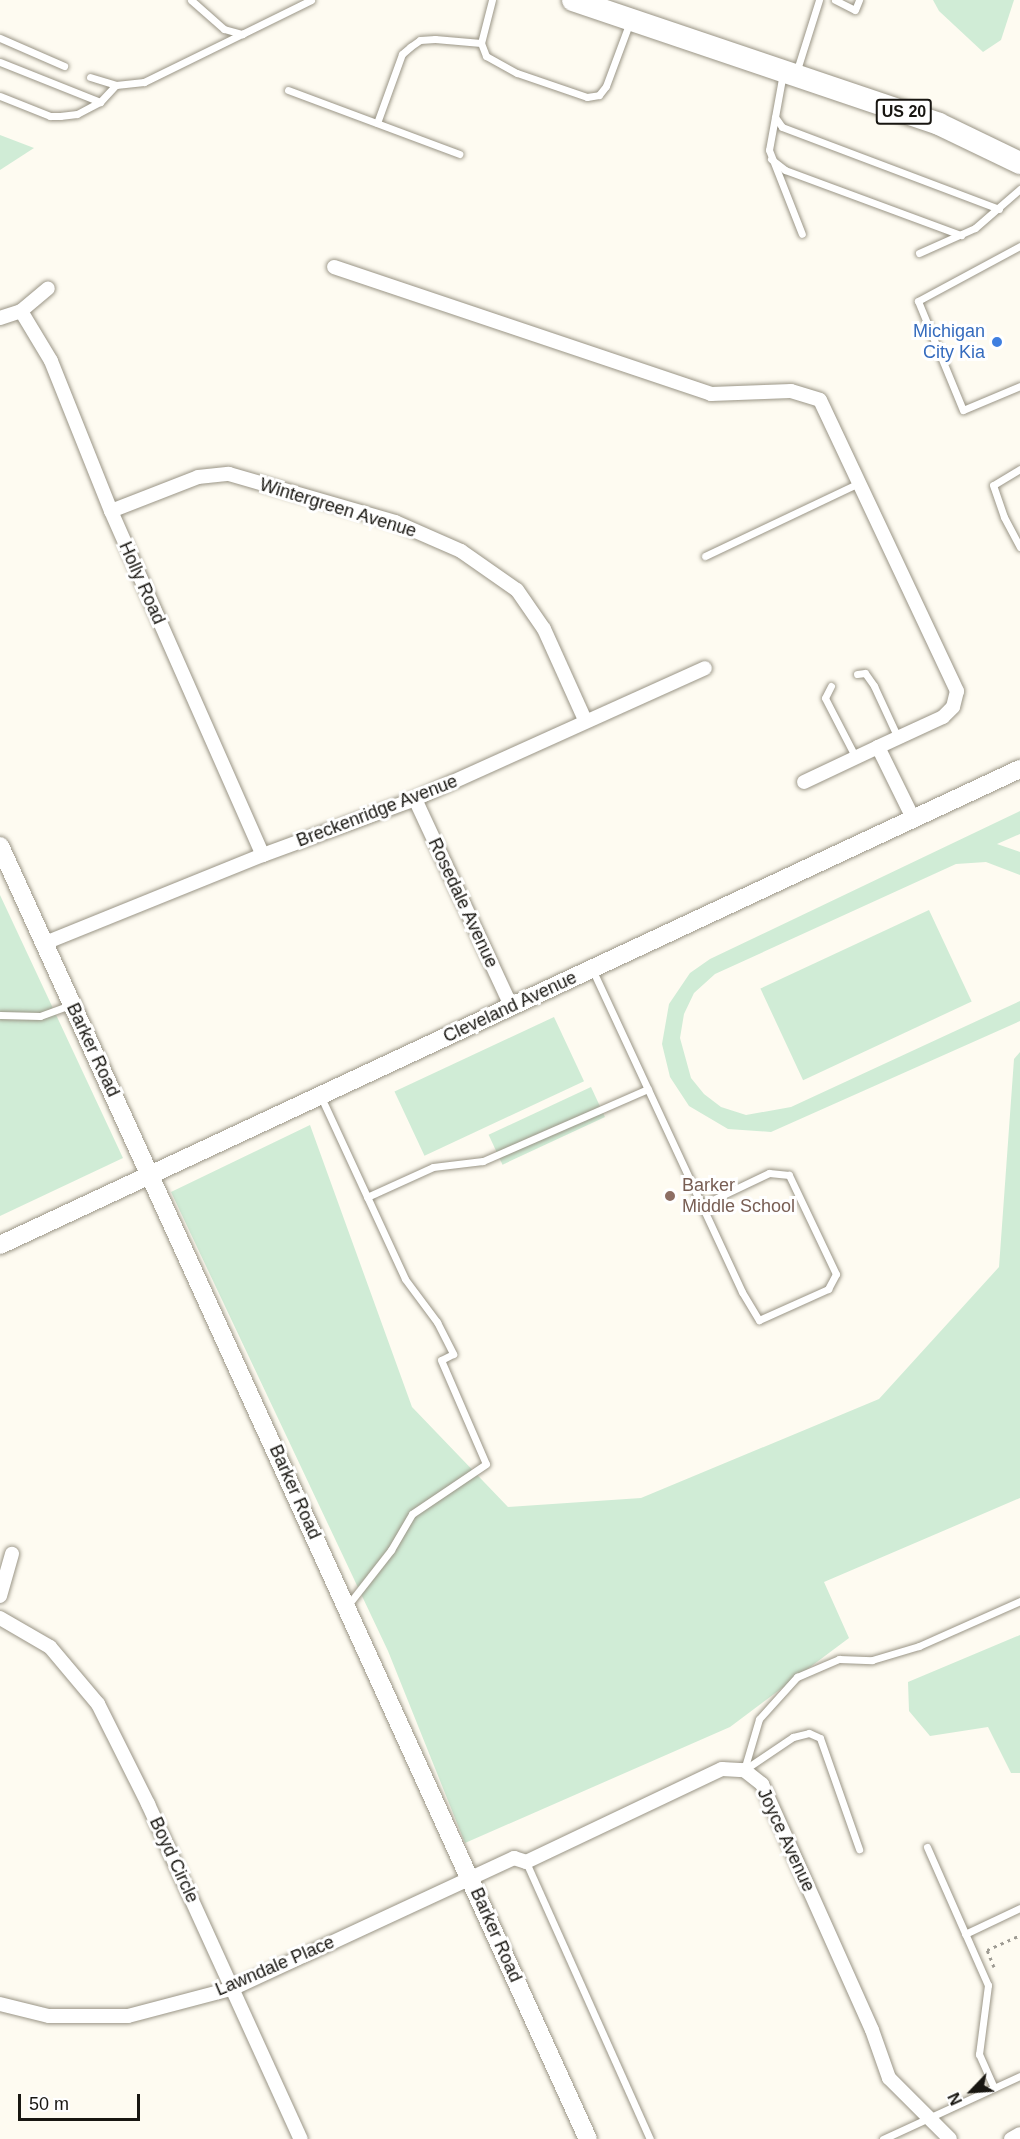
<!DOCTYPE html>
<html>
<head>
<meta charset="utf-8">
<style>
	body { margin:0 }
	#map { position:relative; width:1020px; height:2139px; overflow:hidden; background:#fefbf1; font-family:Helvetica,sans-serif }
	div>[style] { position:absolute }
	.green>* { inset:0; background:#d0ecd6; transform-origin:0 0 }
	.path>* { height:3px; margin-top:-1.5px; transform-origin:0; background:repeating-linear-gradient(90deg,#9d9a92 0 3px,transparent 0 7.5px) }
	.roads { filter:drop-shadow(0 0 2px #9a9586) drop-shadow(0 0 2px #9a9586) }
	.service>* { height:7px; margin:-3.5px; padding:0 3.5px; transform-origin:3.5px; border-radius:3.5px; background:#fff }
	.minor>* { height:14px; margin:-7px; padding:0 7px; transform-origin:7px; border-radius:7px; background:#fff }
	.tertiary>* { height:18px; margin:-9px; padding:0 9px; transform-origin:9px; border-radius:9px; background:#fff }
	.primary>* { height:22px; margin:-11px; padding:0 11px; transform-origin:11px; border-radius:11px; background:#fff }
	.dots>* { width:16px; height:16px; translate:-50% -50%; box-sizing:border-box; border:3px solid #fff; border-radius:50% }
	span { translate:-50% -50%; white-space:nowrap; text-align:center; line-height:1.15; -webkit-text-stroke:6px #fff; paint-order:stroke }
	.shield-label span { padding:2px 4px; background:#fff; border:2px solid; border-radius:4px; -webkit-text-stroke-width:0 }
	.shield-label { font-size:16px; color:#181611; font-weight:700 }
	.shop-label { font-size:18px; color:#366cbe }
	.right { translate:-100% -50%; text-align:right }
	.street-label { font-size:18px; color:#181611 }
	.education-label { font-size:18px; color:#785e54 }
	.left { translate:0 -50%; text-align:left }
	.north { position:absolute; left:942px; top:2061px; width:60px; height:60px; -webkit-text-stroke:4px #fff; paint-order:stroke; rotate:245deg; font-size:16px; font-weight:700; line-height:24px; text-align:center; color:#181611 }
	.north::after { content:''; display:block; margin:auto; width:21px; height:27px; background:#181611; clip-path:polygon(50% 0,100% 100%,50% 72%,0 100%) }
	.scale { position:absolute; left:18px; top:2094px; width:122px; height:27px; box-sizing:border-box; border:3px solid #181611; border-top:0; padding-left:8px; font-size:18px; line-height:21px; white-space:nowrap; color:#181611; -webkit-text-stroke:4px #fff; paint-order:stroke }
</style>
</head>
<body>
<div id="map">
	<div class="green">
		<div style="clip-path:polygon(933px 0,1014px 0,1001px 40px,983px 52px,939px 11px)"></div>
		<div style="clip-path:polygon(0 135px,34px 148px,0 170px)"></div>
		<div style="clip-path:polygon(1020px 811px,1020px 834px,997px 844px,1020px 852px,1020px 875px,986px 862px,956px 864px,715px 974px,694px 993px,684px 1014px,680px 1038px,691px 1078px,704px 1094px,721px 1107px,746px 1115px,791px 1107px,1020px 1001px,1020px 1021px,771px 1132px,728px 1129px,689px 1106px,670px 1077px,662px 1044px,669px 1004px,690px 973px,710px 959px)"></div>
		<div style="clip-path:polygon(0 895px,123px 1158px,0 1216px)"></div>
		<div style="left:929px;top:910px;width:101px;height:186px;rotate:65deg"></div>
		<div style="left:554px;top:1017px;width:71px;height:176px;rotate:65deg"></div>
		<div style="clip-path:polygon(1020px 1052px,1020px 1498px,824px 1582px,849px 1638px,730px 1727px,465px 1843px,388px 1651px,171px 1192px,310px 1125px,412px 1407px,508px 1507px,641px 1498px,879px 1399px,999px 1267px,1014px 1059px)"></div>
		<div style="left:591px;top:1087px;width:33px;height:113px;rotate:65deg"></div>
		<div style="clip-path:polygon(1020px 1635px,1020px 1773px,1011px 1773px,988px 1727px,930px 1736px,909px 1711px,908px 1682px)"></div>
	</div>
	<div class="path">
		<div style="left:994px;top:1967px;width:18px;rotate:-112deg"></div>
		<div style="left:987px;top:1950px;width:36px;rotate:-24deg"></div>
	</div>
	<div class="roads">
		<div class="service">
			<div style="left:191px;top:0;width:44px;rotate:41.3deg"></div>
			<div style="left:224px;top:29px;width:19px;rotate:16deg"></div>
			<div style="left:242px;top:34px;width:77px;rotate:-26.2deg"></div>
			<div style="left:492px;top:0;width:44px;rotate:104.3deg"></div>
			<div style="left:481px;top:43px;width:14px;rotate:69deg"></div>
			<div style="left:486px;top:56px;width:35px;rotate:29deg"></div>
			<div style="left:517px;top:73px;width:74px;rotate:18.9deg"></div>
			<div style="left:587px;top:97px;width:12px;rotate:-9deg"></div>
			<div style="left:599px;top:95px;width:11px;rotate:-52deg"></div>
			<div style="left:606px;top:86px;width:66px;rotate:-69.6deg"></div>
			<div style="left:835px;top:0;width:22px;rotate:27deg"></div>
			<div style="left:855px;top:10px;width:11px;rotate:-68deg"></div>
			<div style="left:0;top:38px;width:70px;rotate:23.6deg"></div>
			<div style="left:0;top:62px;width:108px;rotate:21.8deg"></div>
			<div style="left:783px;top:73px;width:78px;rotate:100.3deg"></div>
			<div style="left:769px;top:150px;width:90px;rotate:68.6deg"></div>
			<div style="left:796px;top:73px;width:77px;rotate:-72.5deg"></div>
			<div style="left:90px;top:77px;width:27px;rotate:17deg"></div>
			<div style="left:116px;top:85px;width:28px;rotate:-6deg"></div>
			<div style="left:144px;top:82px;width:111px;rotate:-26.1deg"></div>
			<div style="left:288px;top:90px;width:183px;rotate:20.5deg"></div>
			<div style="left:0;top:96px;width:54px;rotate:21.8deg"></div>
			<div style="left:50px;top:116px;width:10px"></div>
			<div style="left:60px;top:116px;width:17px;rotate:-7deg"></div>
			<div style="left:77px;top:114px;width:26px;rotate:-28deg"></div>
			<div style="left:100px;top:102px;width:23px;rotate:-47deg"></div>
			<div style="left:775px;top:117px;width:12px;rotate:55deg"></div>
			<div style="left:782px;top:127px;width:232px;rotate:20.7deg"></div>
			<div style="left:377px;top:123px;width:73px;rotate:-70.1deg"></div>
			<div style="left:402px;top:54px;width:11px;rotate:-41deg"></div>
			<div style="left:410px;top:47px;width:12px;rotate:-35deg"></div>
			<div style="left:420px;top:40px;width:15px;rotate:-4deg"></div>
			<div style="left:435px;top:39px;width:46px;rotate:5deg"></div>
			<div style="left:771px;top:159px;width:18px;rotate:38deg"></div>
			<div style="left:785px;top:170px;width:188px;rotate:20.3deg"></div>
			<div style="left:1020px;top:246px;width:116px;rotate:151.7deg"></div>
			<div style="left:918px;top:301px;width:118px;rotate:67.6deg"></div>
			<div style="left:963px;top:410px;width:62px;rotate:-22.8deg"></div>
			<div style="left:919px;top:253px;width:61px;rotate:-24.1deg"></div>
			<div style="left:975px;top:228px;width:60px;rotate:-40.9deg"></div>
			<div style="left:1020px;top:469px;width:31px;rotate:149deg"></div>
			<div style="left:993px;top:485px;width:34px;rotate:71deg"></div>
			<div style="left:1004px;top:517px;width:34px;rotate:62deg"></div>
			<div style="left:705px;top:556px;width:170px;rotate:-25.4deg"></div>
			<div style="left:857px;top:674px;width:8px;rotate:-7deg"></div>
			<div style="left:865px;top:673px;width:16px;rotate:55deg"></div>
			<div style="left:874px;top:686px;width:57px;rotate:65.2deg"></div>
			<div style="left:831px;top:686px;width:13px;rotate:117deg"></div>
			<div style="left:825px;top:698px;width:68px;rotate:62.7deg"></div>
			<div style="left:593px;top:971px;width:354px;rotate:65.1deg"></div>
			<div style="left:742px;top:1292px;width:33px;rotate:59deg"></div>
			<div style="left:759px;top:1320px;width:76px;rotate:-24.2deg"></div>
			<div style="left:828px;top:1289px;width:17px;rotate:-62deg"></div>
			<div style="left:836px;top:1274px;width:110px;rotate:-115.4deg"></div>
			<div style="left:789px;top:1175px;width:20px;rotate:-174deg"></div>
			<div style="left:769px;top:1173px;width:74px;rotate:154.5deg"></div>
			<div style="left:0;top:1015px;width:40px;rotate:1.4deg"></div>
			<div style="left:40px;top:1016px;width:32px;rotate:-20deg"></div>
			<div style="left:321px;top:1097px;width:200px;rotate:65.2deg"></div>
			<div style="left:405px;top:1279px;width:54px;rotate:53.3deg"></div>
			<div style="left:437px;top:1322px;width:36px;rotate:63deg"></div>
			<div style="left:453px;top:1354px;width:13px;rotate:153deg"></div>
			<div style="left:441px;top:1360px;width:113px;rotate:66.6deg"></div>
			<div style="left:486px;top:1464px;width:89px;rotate:146deg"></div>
			<div style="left:412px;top:1514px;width:42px;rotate:120.3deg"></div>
			<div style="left:391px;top:1550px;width:70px;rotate:128deg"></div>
			<div style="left:367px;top:1197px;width:72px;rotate:-24.4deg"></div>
			<div style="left:433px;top:1167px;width:50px;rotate:-6.8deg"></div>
			<div style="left:483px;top:1161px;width:180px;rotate:-23.6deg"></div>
			<div style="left:744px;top:1770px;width:53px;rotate:-73.6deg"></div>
			<div style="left:759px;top:1719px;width:57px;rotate:-47.9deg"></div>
			<div style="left:797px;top:1677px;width:46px;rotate:-23.2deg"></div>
			<div style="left:839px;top:1659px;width:33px;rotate:2deg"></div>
			<div style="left:872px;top:1660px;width:49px;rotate:-16.6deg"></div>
			<div style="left:919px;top:1646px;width:111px;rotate:-24deg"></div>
			<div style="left:744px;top:1770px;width:59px;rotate:-34deg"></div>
			<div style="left:793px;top:1737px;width:16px;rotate:-14deg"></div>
			<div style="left:809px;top:1733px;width:12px;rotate:24deg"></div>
			<div style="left:820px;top:1738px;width:118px;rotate:70.6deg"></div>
			<div style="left:927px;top:1847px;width:151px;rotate:66.2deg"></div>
			<div style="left:988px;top:1985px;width:70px;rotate:97.4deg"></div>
			<div style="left:979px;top:2054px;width:37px;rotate:66deg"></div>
			<div style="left:526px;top:1862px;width:303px;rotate:65.9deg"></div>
			<div style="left:965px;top:1934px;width:61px;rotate:-25.3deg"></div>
			<div style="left:883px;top:2139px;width:151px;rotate:-24.7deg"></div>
		</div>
		<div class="minor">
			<div style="left:334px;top:267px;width:398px;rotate:18.6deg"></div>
			<div style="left:711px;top:394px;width:80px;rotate:-2.1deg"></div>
			<div style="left:791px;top:391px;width:30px;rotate:17deg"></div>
			<div style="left:820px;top:400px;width:322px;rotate:64.8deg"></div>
			<div style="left:957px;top:691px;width:16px;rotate:104deg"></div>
			<div style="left:953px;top:707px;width:14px;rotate:135deg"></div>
			<div style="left:943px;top:717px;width:72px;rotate:155.2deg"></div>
			<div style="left:878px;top:747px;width:79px;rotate:63.8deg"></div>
			<div style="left:21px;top:311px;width:58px;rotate:59deg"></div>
			<div style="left:51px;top:361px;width:162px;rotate:68.2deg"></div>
			<div style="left:111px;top:511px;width:376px;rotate:66.2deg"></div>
			<div style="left:0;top:318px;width:22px;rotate:-18deg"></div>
			<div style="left:21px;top:311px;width:35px;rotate:-40deg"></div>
			<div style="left:111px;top:511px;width:93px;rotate:-21.3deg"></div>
			<div style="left:198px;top:477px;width:31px;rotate:-6deg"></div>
			<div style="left:229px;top:474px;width:173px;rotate:16.1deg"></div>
			<div style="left:395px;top:522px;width:72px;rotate:23.7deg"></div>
			<div style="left:461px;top:551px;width:68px;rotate:34.9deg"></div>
			<div style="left:517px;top:590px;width:47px;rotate:55.3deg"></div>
			<div style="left:544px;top:629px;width:100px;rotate:65.7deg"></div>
			<div style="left:804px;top:782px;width:82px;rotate:-25.3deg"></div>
			<div style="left:415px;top:799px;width:228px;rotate:65.1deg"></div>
			<div style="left:45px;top:943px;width:235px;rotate:-22deg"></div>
			<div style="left:263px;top:855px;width:162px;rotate:-20.2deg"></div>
			<div style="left:415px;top:799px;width:318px;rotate:-24.3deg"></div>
			<div style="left:0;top:1596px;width:44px;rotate:-74.1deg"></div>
			<div style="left:0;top:1618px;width:58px;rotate:30.1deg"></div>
			<div style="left:50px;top:1647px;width:75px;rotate:49.9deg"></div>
			<div style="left:98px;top:1704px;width:112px;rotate:63.4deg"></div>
			<div style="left:148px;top:1804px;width:368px;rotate:65.5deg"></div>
			<div style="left:0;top:2004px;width:50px;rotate:13.8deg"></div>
			<div style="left:49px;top:2016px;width:79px"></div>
			<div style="left:128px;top:2016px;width:110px;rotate:-14.8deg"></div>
			<div style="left:234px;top:1988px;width:309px;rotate:-24.9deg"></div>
			<div style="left:514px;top:1858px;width:13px;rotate:18deg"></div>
			<div style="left:526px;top:1862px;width:217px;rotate:-25.4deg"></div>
			<div style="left:722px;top:1769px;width:22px;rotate:3deg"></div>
			<div style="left:744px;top:1770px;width:23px;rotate:38deg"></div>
			<div style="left:762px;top:1784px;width:269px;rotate:65.9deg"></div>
			<div style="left:872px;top:2030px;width:51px;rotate:70.5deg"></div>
			<div style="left:889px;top:2078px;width:86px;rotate:45deg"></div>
			<div style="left:1011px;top:2139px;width:10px;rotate:-29deg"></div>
		</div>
		<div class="tertiary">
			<div style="left:0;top:846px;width:1420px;rotate:65.55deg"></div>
			<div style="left:0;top:1245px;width:1126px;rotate:-25.02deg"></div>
		</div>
		<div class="primary">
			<div style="left:573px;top:0;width:386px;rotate:18.7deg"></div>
			<div style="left:939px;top:124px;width:90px;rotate:25.7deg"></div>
		</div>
	</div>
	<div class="dots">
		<div style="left:997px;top:342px;background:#3f7fe0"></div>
		<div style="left:670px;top:1196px;background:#8d6e63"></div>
	</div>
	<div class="shield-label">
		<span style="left:904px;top:112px">US 20</span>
	</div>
	<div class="shop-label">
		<span class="right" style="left:985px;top:342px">Michigan<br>City Kia</span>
	</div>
	<div class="street-label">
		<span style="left:338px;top:508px;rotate:17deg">Wintergreen Avenue</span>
		<span style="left:142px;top:583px;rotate:66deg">Holly Road</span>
		<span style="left:377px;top:811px;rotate:-21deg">Breckenridge Avenue</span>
		<span style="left:463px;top:903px;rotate:65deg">Rosedale Avenue</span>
		<span style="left:510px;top:1007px;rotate:-25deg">Cleveland Avenue</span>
		<span style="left:93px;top:1050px;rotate:65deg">Barker Road</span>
		<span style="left:295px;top:1492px;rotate:66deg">Barker Road</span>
		<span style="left:786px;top:1840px;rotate:65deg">Joyce Avenue</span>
		<span style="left:174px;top:1860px;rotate:65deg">Boyd Circle</span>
		<span style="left:496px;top:1935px;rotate:66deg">Barker Road</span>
		<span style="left:275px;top:1966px;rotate:-23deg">Lawndale Place</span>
	</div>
	<div class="education-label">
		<span class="left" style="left:682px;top:1196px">Barker<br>Middle School</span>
	</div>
	<div class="north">N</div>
	<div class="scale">50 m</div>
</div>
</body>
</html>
